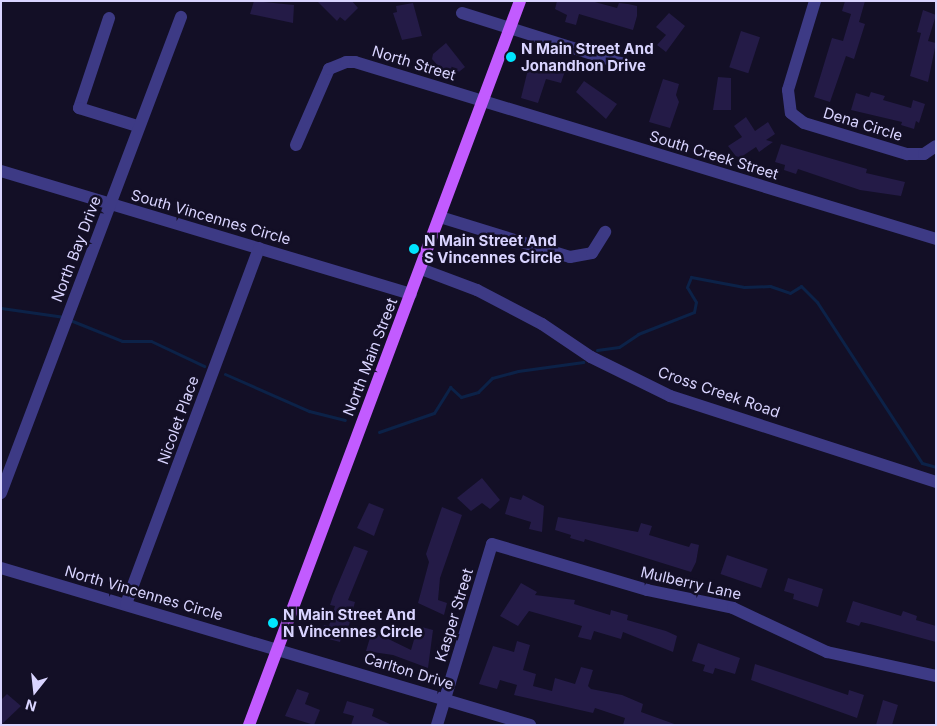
<!DOCTYPE html>
<html>
<head>
<meta charset="utf-8">
<style>
	body { margin:0 }
	#map { position:relative; width:937px; height:726px; overflow:hidden; background:#130f26; font-family:Inter,sans-serif }
	div>[style] { position:absolute }
	.stream>* { height:3px; margin:-1.5px; padding:0 1.5px; transform-origin:1.5px; border-radius:1.5px; background:#0c2248 }
	.building>* { inset:0; background:#241b47; transform-origin:0 0 }
	.minor>* { height:12px; margin:-6px; padding:0 6px; transform-origin:6px; border-radius:6px; background:#3d3a85 }
	.major>* { height:12px; margin:-6px; padding:0 6px; transform-origin:6px; border-radius:6px; background:#c25bff }
	.dots>* { width:14px; height:14px; translate:-50% -50%; box-sizing:border-box; border:2px solid #130f26; border-radius:50% }
	span { translate:-50% -50%; white-space:nowrap; text-align:center; line-height:1.15; -webkit-text-stroke:5px #130f26; paint-order:stroke }
	.poi-label { font-size:15px; color:#d9d4ff; font-weight:700 }
	.left { translate:0 -50%; text-align:left }
	.street-label { font-size:15px; color:#d9d4ff }
	.frame { position:absolute; inset:0; border:2px solid #d9d4ff; pointer-events:none }
	.north { position:absolute; left:10px; top:666px; width:50px; height:50px; -webkit-text-stroke:4px #130f26; paint-order:stroke; rotate:196deg; font-size:14px; font-weight:700; line-height:20px; text-align:center; color:#d9d4ff }
	.north::after { content:''; display:block; margin:auto; width:18px; height:22px; background:#d9d4ff; clip-path:polygon(50% 0,100% 100%,50% 72%,0 100%) }
</style>
</head>
<body>
<div id="map">
	<div class="stream">
		<div style="left:1px;top:308px;width:64px;rotate:8.1deg"></div>
		<div style="left:70px;top:320px;width:56px;rotate:22deg"></div>
		<div style="left:122px;top:341px;width:29px"></div>
		<div style="left:151px;top:341px;width:59px;rotate:25.3deg"></div>
		<div style="left:597px;top:350px;width:22px;rotate:-8deg"></div>
		<div style="left:619px;top:347px;width:23px;rotate:-34deg"></div>
		<div style="left:638px;top:334px;width:60px;rotate:-21.4deg"></div>
		<div style="left:694px;top:312px;width:10px;rotate:-79deg"></div>
		<div style="left:696px;top:302px;width:17px;rotate:-121deg"></div>
		<div style="left:687px;top:287px;width:11px;rotate:-68deg"></div>
		<div style="left:691px;top:277px;width:54px;rotate:10.7deg"></div>
		<div style="left:744px;top:287px;width:26px;rotate:-2deg"></div>
		<div style="left:770px;top:286px;width:21px;rotate:19deg"></div>
		<div style="left:790px;top:293px;width:13px;rotate:-32deg"></div>
		<div style="left:801px;top:286px;width:23px;rotate:45deg"></div>
		<div style="left:817px;top:302px;width:192px;rotate:56.9deg"></div>
		<div style="left:922px;top:463px;width:15px;rotate:16deg"></div>
		<div style="left:225px;top:374px;width:92px;rotate:23.8deg"></div>
		<div style="left:309px;top:411px;width:37px;rotate:14deg"></div>
		<div style="left:379px;top:432px;width:58px;rotate:-19.1deg"></div>
		<div style="left:434px;top:413px;width:31px;rotate:-58deg"></div>
		<div style="left:450px;top:387px;width:15px;rotate:42deg"></div>
		<div style="left:461px;top:397px;width:18px;rotate:-16deg"></div>
		<div style="left:478px;top:392px;width:20px;rotate:-45deg"></div>
		<div style="left:492px;top:378px;width:27px;rotate:-15deg"></div>
		<div style="left:518px;top:371px;width:66px;rotate:-7.9deg"></div>
	</div>
	<div class="building">
		<div style="clip-path:polygon(254px 1px,294px 5px,293px 23px,250px 14px)"></div>
		<div style="clip-path:polygon(317px 1px,352px 1px,358px 8px,345px 21px,340px 17px,337px 21px)"></div>
		<div style="clip-path:polygon(557px 1px,591px 1px,617px 8px,619px 3px,628px 4px,637px 6px,637px 16px,633px 30px,579px 14px,576px 25px,565px 22px,567px 15px,555px 9px)"></div>
		<div style="clip-path:polygon(845px 1px,865px 1px,859px 22px,865px 24px,854px 59px,846px 56px,830px 102px,814px 97px,832px 38px,843px 41px,851px 14px,842px 11px)"></div>
		<div style="clip-path:polygon(413px 3px,422px 36px,402px 40px,393px 13px,397px 12px,396px 6px)"></div>
		<div style="clip-path:polygon(923px 10px,936px 15px,928px 41px,936px 43px,928px 82px,910px 76px,921px 33px,917px 32px)"></div>
		<div style="clip-path:polygon(669px 13px,685px 26px,666px 52px,657px 45px,666px 35px,656px 27px)"></div>
		<div style="left:741px;top:31px;width:20px;height:38px;rotate:18deg"></div>
		<div style="clip-path:polygon(446px 43px,465px 67px,450px 79px,432px 59px,433px 54px)"></div>
		<div style="clip-path:polygon(530px 61px,565px 71px,561px 83px,546px 79px,538px 103px,521px 98px)"></div>
		<div style="clip-path:polygon(718px 77px,731px 78px,731px 110px,713px 110px)"></div>
		<div style="clip-path:polygon(663px 79px,679px 84px,676px 95px,679px 102px,670px 128px,649px 122px)"></div>
		<div style="clip-path:polygon(584px 81px,617px 104px,606px 119px,576px 92px)"></div>
		<div style="clip-path:polygon(871px 92px,885px 96px,883px 100px,911px 108px,913px 100px,925px 104px,919px 123px,916px 121px,914px 129px,901px 125px,902px 122px,851px 110px,856px 93px,869px 97px)"></div>
		<div style="clip-path:polygon(746px 117px,755px 131px,768px 122px,775px 134px,766px 140px,773px 142px,759px 152px,756px 147px,738px 159px,728px 146px,742px 137px,734px 126px)"></div>
		<div style="clip-path:polygon(781px 144px,867px 169px,866px 173px,905px 182px,901px 196px,860px 190px,798px 169px,796px 174px,784px 170px,785px 165px,775px 162px)"></div>
		<div style="clip-path:polygon(482px 478px,500px 500px,490px 509px,482px 503px,471px 511px,457px 498px)"></div>
		<div style="clip-path:polygon(523px 495px,544px 506px,542px 532px,529px 529px,531px 522px,505px 514px,510px 497px,521px 500px)"></div>
		<div style="clip-path:polygon(369px 503px,384px 509px,374px 536px,357px 528px)"></div>
		<div style="clip-path:polygon(442px 507px,462px 515px,440px 578px,438px 600px,447px 603px,444px 615px,418px 603px,429px 562px,426px 554px)"></div>
		<div style="clip-path:polygon(558px 517px,638px 532px,641px 523px,652px 526px,649px 535px,689px 547px,691px 543px,699px 545px,696px 562px,691px 572px,585px 539px,584px 542px,570px 538px,571px 535px,555px 530px)"></div>
		<div style="clip-path:polygon(354px 546px,368px 551px,348px 600px,355px 602px,347px 633px,343px 631px,340px 642px,321px 637px,324px 625px,329px 626px,335px 606px,330px 605px,333px 596px)"></div>
		<div style="left:727px;top:555px;width:43px;height:20px;rotate:19deg"></div>
		<div style="clip-path:polygon(788px 578px,823px 589px,818px 607px,793px 599px,794px 594px,784px 591px)"></div>
		<div style="clip-path:polygon(521px 583px,537px 592px,535px 595px,575px 600px,574px 604px,610px 615px,611px 610px,628px 615px,627px 620px,666px 631px,677px 636px,673px 652px,623px 632px,621px 639px,594px 631px,591px 640px,578px 637px,582px 626px,529px 611px,518px 626px,500px 616px)"></div>
		<div style="clip-path:polygon(853px 601px,901px 616px,903px 611px,917px 616px,916px 620px,936px 626px,936px 642px,870px 624px,861px 622px,859px 626px,846px 622px)"></div>
		<div style="clip-path:polygon(418px 626px,433px 630px,428px 668px,393px 655px,366px 651px,372px 631px,411px 650px)"></div>
		<div style="clip-path:polygon(517px 641px,530px 645px,523px 670px,536px 674px,533px 686px,552px 691px,555px 678px,575px 684px,581px 667px,593px 670px,588px 686px,591px 689px,622px 695px,643px 704px,641px 712px,677px 725px,623px 725px,625px 718px,595px 708px,593px 713px,514px 695px,517px 685px,500px 680px,497px 689px,479px 684px,493px 646px,514px 652px)"></div>
		<div style="clip-path:polygon(698px 643px,740px 658px,735px 674px,715px 668px,713px 674px,703px 671px,705px 665px,692px 661px)"></div>
		<div style="clip-path:polygon(755px 664px,848px 695px,849px 690px,864px 695px,857px 718px,751px 680px)"></div>
		<div style="clip-path:polygon(297px 689px,309px 693px,305px 704px,320px 710px,314px 725px,285px 716px)"></div>
		<div style="clip-path:polygon(7px 694px,21px 706px,1px 725px,1px 700px)"></div>
		<div style="clip-path:polygon(883px 700px,898px 705px,892px 725px,876px 725px)"></div>
		<div style="clip-path:polygon(347px 701px,374px 709px,372px 716px,392px 725px,351px 725px,354px 716px,343px 713px)"></div>
	</div>
	<div class="minor">
		<div style="left:815px;top:1px;width:93px;rotate:106.9deg"></div>
		<div style="left:788px;top:90px;width:23px;rotate:83deg"></div>
		<div style="left:791px;top:113px;width:16px;rotate:38deg"></div>
		<div style="left:804px;top:123px;width:108px;rotate:16.8deg"></div>
		<div style="left:907px;top:154px;width:17px"></div>
		<div style="left:924px;top:154px;width:14px;rotate:-34deg"></div>
		<div style="left:462px;top:13px;width:173px;rotate:17.5deg"></div>
		<div style="left:109px;top:18px;width:95px;rotate:108.4deg"></div>
		<div style="left:79px;top:108px;width:61px;rotate:17.2deg"></div>
		<div style="left:296px;top:145px;width:83px;rotate:-66.5deg"></div>
		<div style="left:329px;top:69px;width:18px;rotate:-22deg"></div>
		<div style="left:346px;top:62px;width:9px"></div>
		<div style="left:355px;top:62px;width:607px;rotate:16.94deg"></div>
		<div style="left:1px;top:171px;width:428px;rotate:16.7deg"></div>
		<div style="left:440px;top:217px;width:136px;rotate:17.1deg"></div>
		<div style="left:570px;top:257px;width:22px;rotate:-10deg"></div>
		<div style="left:592px;top:253px;width:25px;rotate:-58deg"></div>
		<div style="left:421px;top:269px;width:60px;rotate:20.6deg"></div>
		<div style="left:477px;top:290px;width:73px;rotate:27.6deg"></div>
		<div style="left:542px;top:324px;width:59px;rotate:34deg"></div>
		<div style="left:591px;top:357px;width:88px;rotate:26.3deg"></div>
		<div style="left:670px;top:396px;width:280px;rotate:17.9deg"></div>
		<div style="left:1px;top:493px;width:509px;rotate:-69.29deg"></div>
		<div style="left:1px;top:568px;width:552px;rotate:16.53deg"></div>
		<div style="left:126px;top:604px;width:380px;rotate:-69.5deg"></div>
		<div style="left:437px;top:725px;width:189px;rotate:-73.1deg"></div>
		<div style="left:492px;top:544px;width:162px;rotate:16.5deg"></div>
		<div style="left:647px;top:590px;width:88px;rotate:11.8deg"></div>
		<div style="left:733px;top:608px;width:104px;rotate:25.1deg"></div>
		<div style="left:827px;top:652px;width:112px;rotate:12.4deg"></div>
	</div>
	<div class="major">
		<div style="left:249px;top:725px;width:773px;rotate:-69.48deg"></div>
	</div>
	<div class="dots">
		<div style="left:511px;top:57px;background:#00e5ff"></div>
		<div style="left:414px;top:249px;background:#00e5ff"></div>
		<div style="left:273px;top:623px;background:#00e5ff"></div>
	</div>
	<div class="poi-label">
		<span class="left" style="left:521px;top:57px">N Main Street And<br>Jonandhon Drive</span>
		<span class="left" style="left:424px;top:249px">N Main Street And<br>S Vincennes Circle</span>
		<span class="left" style="left:283px;top:623px">N Main Street And<br>N Vincennes Circle</span>
	</div>
	<div class="street-label">
		<span style="left:414px;top:63px;rotate:17deg">North Street</span>
		<span style="left:863px;top:124px;rotate:17deg">Dena Circle</span>
		<span style="left:714px;top:155px;rotate:17deg">South Creek Street</span>
		<span style="left:211px;top:217px;rotate:16deg">South Vincennes Circle</span>
		<span style="left:76px;top:249px;rotate:-69deg">North Bay Drive</span>
		<span style="left:370px;top:357px;rotate:-69deg">North Main Street</span>
		<span style="left:719px;top:392px;rotate:19deg">Cross Creek Road</span>
		<span style="left:178px;top:420px;rotate:-70deg">Nicolet Place</span>
		<span style="left:691px;top:583px;rotate:13deg">Mulberry Lane</span>
		<span style="left:144px;top:593px;rotate:16deg">North Vincennes Circle</span>
		<span style="left:454px;top:615px;rotate:-73deg">Kasper Street</span>
		<span style="left:409px;top:671px;rotate:17deg">Carlton Drive</span>
	</div>
	<div class="frame"></div>
	<div class="north">N</div>
</div>
</body>
</html>
